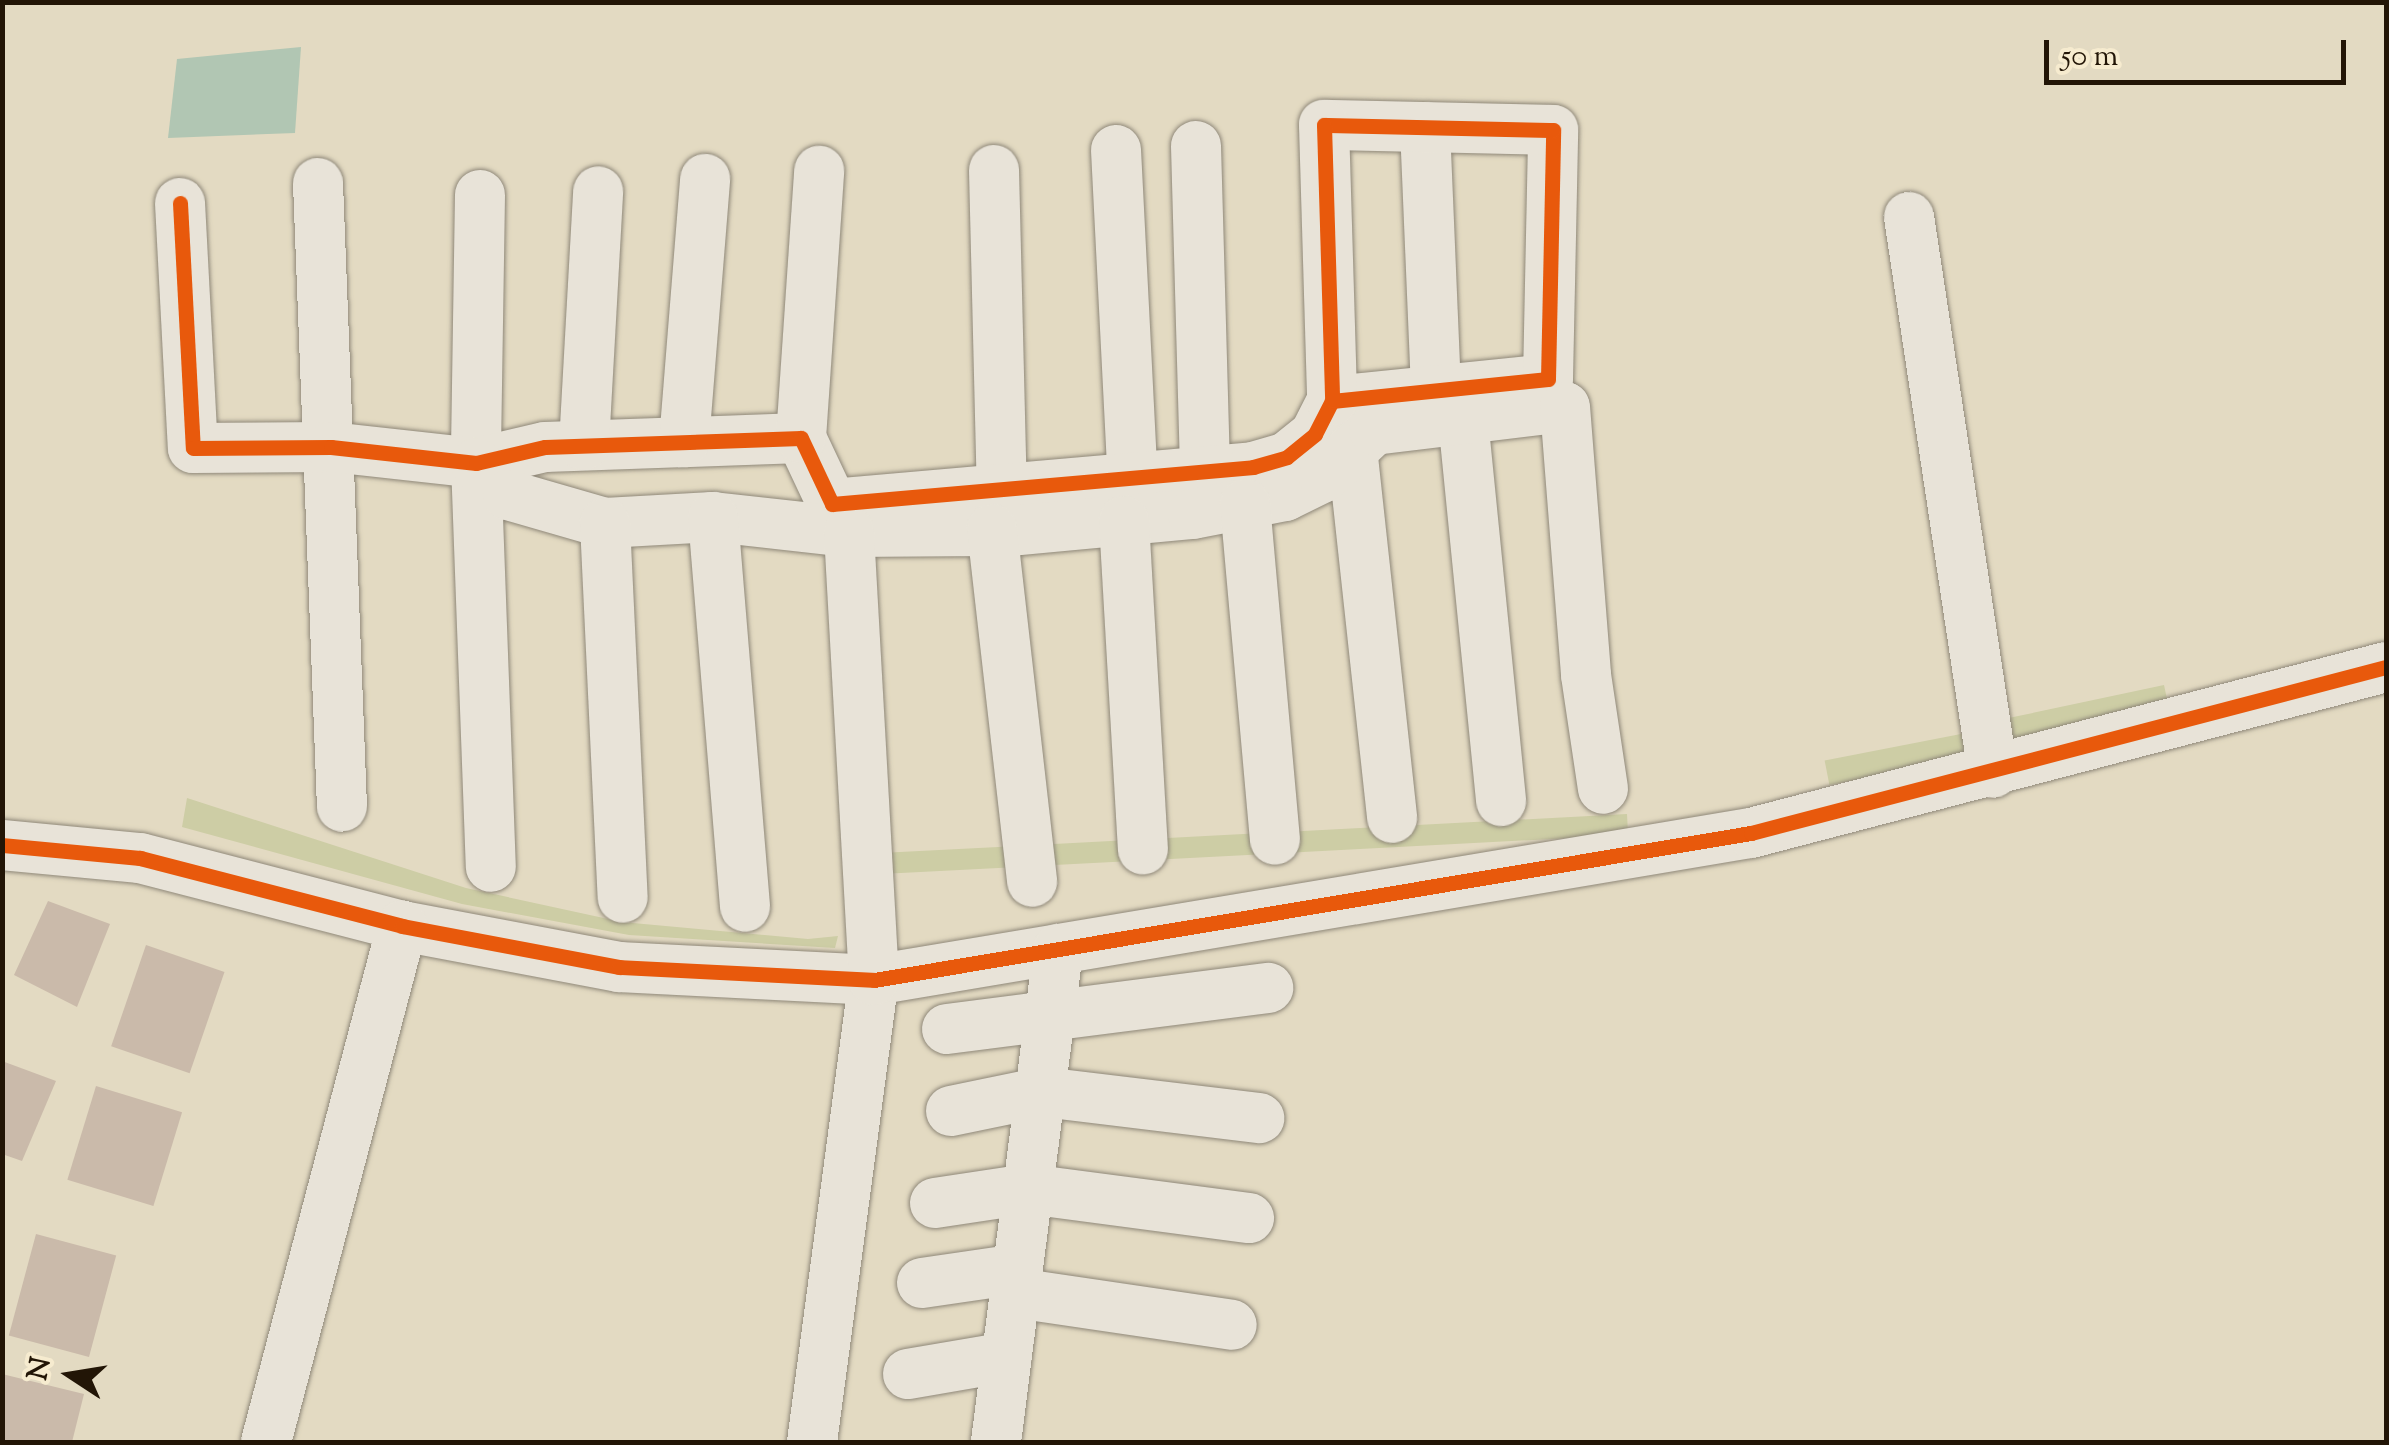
<!DOCTYPE html>
<html>
<head>
<meta charset="utf-8">
<style>
	body { margin:0 }
	#map { position:relative; width:2389px; height:1445px; overflow:hidden; background:#e3dac2; font-family:"Sorts Mill Goudy",serif }
	div>[style] { position:absolute }
	.green>* { inset:0; background:#cdcda5; transform-origin:0 0 }
	.water>* { inset:0; background:#b1c6b3 }
	.building>* { inset:0; background:#cabaaa; transform-origin:0 0 }
	.roads { filter:drop-shadow(0 0 2px #8f8879) drop-shadow(0 0 2px #8f8879) }
	.minor>* { height:50px; margin:-25px; padding:0 25px; transform-origin:25px; border-radius:25px; background:#e8e3d8 }
	.cycleway>* { height:15px; margin:-7.5px; padding:0 7.5px; transform-origin:7.5px; border-radius:7.5px; background:#e8590c }
	span { translate:-50% -50%; white-space:nowrap; text-align:center; line-height:1.15; -webkit-text-stroke:8px #f6ebcf; paint-order:stroke }
	.frame { position:absolute; inset:0; border:5px solid #221506; pointer-events:none }
	.north { position:absolute; left:20px; top:1325px; width:100px; height:100px; -webkit-text-stroke:8px #f6ebcf; paint-order:stroke; rotate:282deg; font-size:28px; font-weight:700; line-height:40px; text-align:center; color:#221506 }
	.north::after { content:''; display:block; margin:auto; width:35px; height:45px; background:#221506; clip-path:polygon(50% 0,100% 100%,50% 72%,0 100%) }
	.scale { position:absolute; left:2044px; top:40px; width:302px; height:45px; box-sizing:border-box; border:5px solid #221506; border-top:0; padding-left:12px; font-size:30px; line-height:35px; white-space:nowrap; color:#221506; -webkit-text-stroke:8px #f6ebcf; paint-order:stroke }
</style>
</head>
<body>
<div id="map">
	<div class="green">
		<div style="left:2164px;top:685px;width:24px;height:164px;rotate:78deg"></div>
		<div style="left:1966px;top:733px;width:25px;height:144px;rotate:79deg"></div>
		<div style="clip-path:polygon(187px 798px,466px 888px,622px 922px,808px 939px,838px 936px,835px 948px,629px 935px,462px 904px,182px 827px)"></div>
		<div style="left:1627px;top:814px;width:21px;height:738px;rotate:87deg"></div>
	</div>
	<div class="water">
		<div style="clip-path:polygon(301px 47px,295px 133px,168px 138px,177px 59px)"></div>
	</div>
	<div class="building">
		<div style="clip-path:polygon(48px 901px,110px 924px,77px 1007px,14px 975px)"></div>
		<div style="left:146px;top:945px;width:83px;height:107px;rotate:19deg"></div>
		<div style="clip-path:polygon(2px 1061px,56px 1081px,22px 1161px,2px 1154px)"></div>
		<div style="left:96px;top:1086px;width:90px;height:98px;rotate:17deg"></div>
		<div style="left:36px;top:1234px;width:83px;height:105px;rotate:15deg"></div>
		<div style="clip-path:polygon(2px 1374px,84px 1394px,72px 1442px,2px 1442px)"></div>
	</div>
	<div class="roads">
		<div class="minor">
			<div style="left:1425px;top:127px;width:263px;rotate:87.6deg"></div>
			<div style="left:1196px;top:146px;width:329px;rotate:88.4deg"></div>
			<div style="left:1116px;top:150px;width:331px;rotate:87.1deg"></div>
			<div style="left:994px;top:170px;width:322px;rotate:88.6deg"></div>
			<div style="left:318px;top:183px;width:624px;rotate:87.8deg"></div>
			<div style="left:480px;top:195px;width:268px;rotate:90.9deg"></div>
			<div style="left:476px;top:463px;width:404px;rotate:87.9deg"></div>
			<div style="left:180px;top:203px;width:245px;rotate:87deg"></div>
			<div style="left:193px;top:448px;width:138px;rotate:-0.4deg"></div>
			<div style="left:331px;top:447px;width:146px;rotate:6.3deg"></div>
			<div style="left:476px;top:463px;width:71px;rotate:-13.1deg"></div>
			<div style="left:545px;top:447px;width:256px;rotate:-2deg"></div>
			<div style="left:801px;top:438px;width:73px;rotate:64.8deg"></div>
			<div style="left:832px;top:504px;width:423px;rotate:-5deg"></div>
			<div style="left:1253px;top:467px;width:35px;rotate:-16deg"></div>
			<div style="left:1287px;top:457px;width:36px;rotate:-39deg"></div>
			<div style="left:1315px;top:434px;width:37px;rotate:-63deg"></div>
			<div style="left:1332px;top:401px;width:217px;rotate:-5.8deg"></div>
			<div style="left:1548px;top:379px;width:249px;rotate:-88.8deg"></div>
			<div style="left:1553px;top:130px;width:229px;rotate:-178.7deg"></div>
			<div style="left:1324px;top:125px;width:276px;rotate:88.3deg"></div>
			<div style="left:1909px;top:217px;width:562px;rotate:81.41deg"></div>
			<div style="left:1463px;top:419px;width:384px;rotate:84.3deg"></div>
			<div style="left:801px;top:438px;width:268px;rotate:-86.1deg"></div>
			<div style="left:684px;top:442px;width:264px;rotate:-85.4deg"></div>
			<div style="left:584px;top:445px;width:254px;rotate:-86.8deg"></div>
			<div style="left:1352px;top:448px;width:372px;rotate:83.8deg"></div>
			<div style="left:476px;top:463px;width:45px;rotate:45deg"></div>
			<div style="left:508px;top:495px;width:101px;rotate:16.1deg"></div>
			<div style="left:605px;top:523px;width:108px;rotate:-3.2deg"></div>
			<div style="left:713px;top:517px;width:137px;rotate:6.3deg"></div>
			<div style="left:849px;top:532px;width:160px;rotate:-0.4deg"></div>
			<div style="left:1009px;top:531px;width:185px;rotate:-5.3deg"></div>
			<div style="left:1193px;top:514px;width:94px;rotate:-11.1deg"></div>
			<div style="left:1285px;top:496px;width:43px;rotate:-26deg"></div>
			<div style="left:1324px;top:477px;width:69px;rotate:-43.2deg"></div>
			<div style="left:1374px;top:430px;width:192px;rotate:-6.9deg"></div>
			<div style="left:1565px;top:407px;width:269px;rotate:85.5deg"></div>
			<div style="left:1586px;top:675px;width:115px;rotate:81.5deg"></div>
			<div style="left:1245px;top:504px;width:337px;rotate:84.9deg"></div>
			<div style="left:713px;top:517px;width:391px;rotate:85.3deg"></div>
			<div style="left:1124px;top:521px;width:329px;rotate:86.7deg"></div>
			<div style="left:605px;top:523px;width:375px;rotate:87.3deg"></div>
			<div style="left:992px;top:529px;width:355px;rotate:83.5deg"></div>
			<div style="left:2px;top:845px;width:139px;rotate:5.4deg"></div>
			<div style="left:140px;top:858px;width:271px;rotate:14.5deg"></div>
			<div style="left:402px;top:926px;width:221px;rotate:10.7deg"></div>
			<div style="left:619px;top:967px;width:255px;rotate:2.9deg"></div>
			<div style="left:874px;top:980px;width:889px;rotate:-9.52deg"></div>
			<div style="left:1751px;top:833px;width:656px;rotate:-14.65deg"></div>
			<div style="left:947px;top:1029px;width:324px;rotate:-7.3deg"></div>
			<div style="left:951px;top:1111px;width:94px;rotate:-11.7deg"></div>
			<div style="left:1043px;top:1092px;width:218px;rotate:6.9deg"></div>
			<div style="left:935px;top:1203px;width:94px;rotate:-8.6deg"></div>
			<div style="left:1028px;top:1189px;width:223px;rotate:7.5deg"></div>
			<div style="left:922px;top:1283px;width:97px;rotate:-8.3deg"></div>
			<div style="left:1016px;top:1293px;width:218px;rotate:8.4deg"></div>
			<div style="left:908px;top:1374px;width:100px;rotate:-9.7deg"></div>
			<div style="left:266px;top:1442px;width:534px;rotate:-75.23deg"></div>
			<div style="left:812px;top:1442px;width:466px;rotate:-82.4deg"></div>
			<div style="left:874px;top:980px;width:449px;rotate:-93.2deg"></div>
			<div style="left:996px;top:1442px;width:497px;rotate:-82.8deg"></div>
		</div>
	</div>
	<div class="cycleway">
		<div style="left:180px;top:203px;width:245px;rotate:87deg"></div>
		<div style="left:193px;top:448px;width:138px;rotate:-0.4deg"></div>
		<div style="left:331px;top:447px;width:146px;rotate:6.3deg"></div>
		<div style="left:476px;top:463px;width:71px;rotate:-13.1deg"></div>
		<div style="left:545px;top:447px;width:256px;rotate:-2deg"></div>
		<div style="left:801px;top:438px;width:73px;rotate:64.8deg"></div>
		<div style="left:832px;top:504px;width:423px;rotate:-5deg"></div>
		<div style="left:1253px;top:467px;width:35px;rotate:-16deg"></div>
		<div style="left:1287px;top:457px;width:36px;rotate:-39deg"></div>
		<div style="left:1315px;top:434px;width:37px;rotate:-63deg"></div>
		<div style="left:1332px;top:401px;width:217px;rotate:-5.8deg"></div>
		<div style="left:1548px;top:379px;width:249px;rotate:-88.8deg"></div>
		<div style="left:1553px;top:130px;width:229px;rotate:-178.7deg"></div>
		<div style="left:1324px;top:125px;width:276px;rotate:88.3deg"></div>
		<div style="left:2px;top:845px;width:139px;rotate:5.4deg"></div>
		<div style="left:140px;top:858px;width:271px;rotate:14.5deg"></div>
		<div style="left:402px;top:926px;width:221px;rotate:10.7deg"></div>
		<div style="left:619px;top:967px;width:255px;rotate:2.9deg"></div>
		<div style="left:874px;top:980px;width:889px;rotate:-9.52deg"></div>
		<div style="left:1751px;top:833px;width:656px;rotate:-14.65deg"></div>
	</div>
	<div class="frame"></div>
	<div class="north">N</div>
	<div class="scale">50 m</div>
</div>
</body>
</html>
